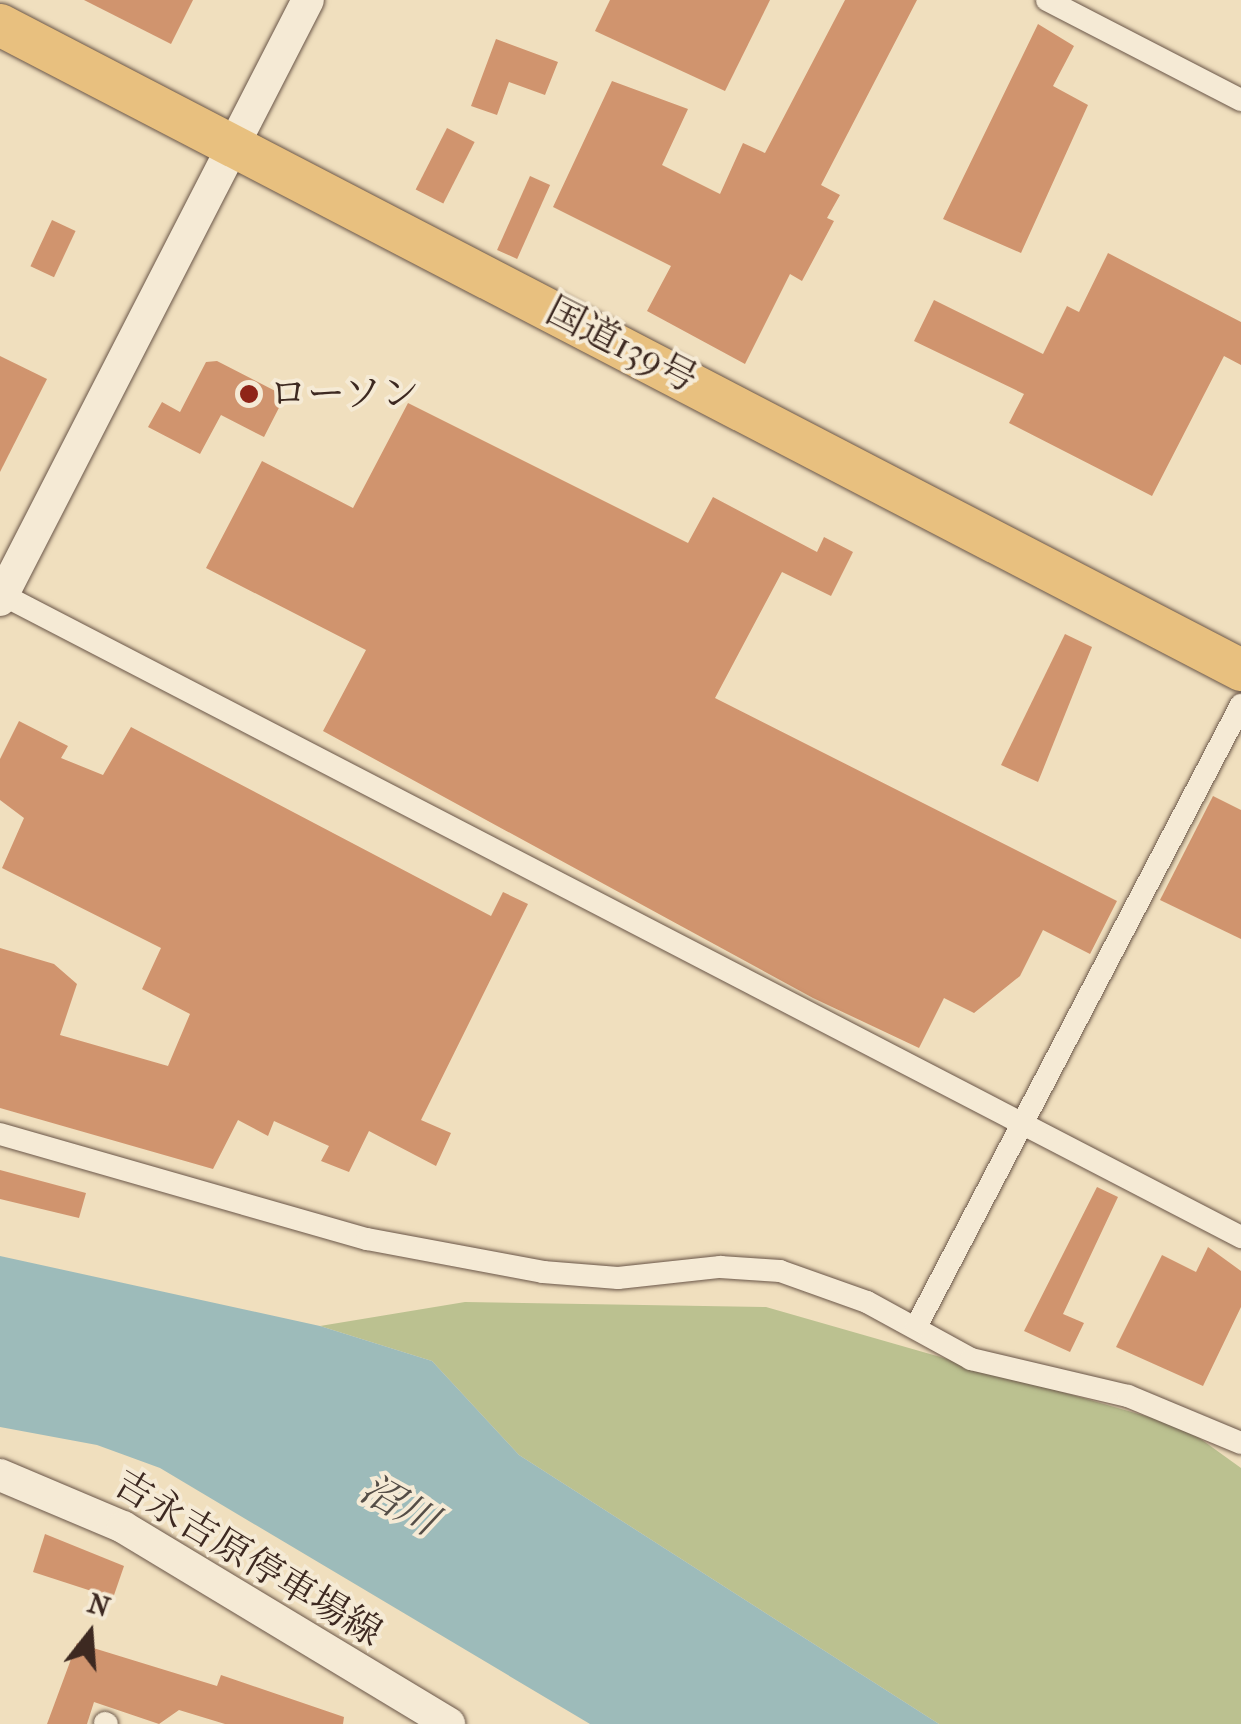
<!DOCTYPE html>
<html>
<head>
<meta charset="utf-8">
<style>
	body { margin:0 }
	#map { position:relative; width:1241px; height:1724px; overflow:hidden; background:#f0dfbe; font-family:"IM FELL French Canon","Noto Serif JP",serif }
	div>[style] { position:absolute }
	.green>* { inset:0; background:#bbc190 }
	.water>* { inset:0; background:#9dbbba }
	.building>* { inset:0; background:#d0946e; transform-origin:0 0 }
	.roads { filter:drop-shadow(0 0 2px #6a5648) drop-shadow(0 0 2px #6a5648) }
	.street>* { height:22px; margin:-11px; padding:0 11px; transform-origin:11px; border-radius:11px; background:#f5ead5 }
	.secondary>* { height:32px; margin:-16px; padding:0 16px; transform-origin:16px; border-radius:16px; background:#f5ead5 }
	.highway>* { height:42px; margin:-21px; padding:0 21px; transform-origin:21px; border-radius:21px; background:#e8c07f }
	.dots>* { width:28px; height:28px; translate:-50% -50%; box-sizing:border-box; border:5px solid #f5ead5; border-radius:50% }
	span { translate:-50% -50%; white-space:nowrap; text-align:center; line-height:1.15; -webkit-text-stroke:8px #f5ead5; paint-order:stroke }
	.street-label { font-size:38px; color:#3d2921 }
	.poi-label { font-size:38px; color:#3d2921 }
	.left { translate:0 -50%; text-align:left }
	.water-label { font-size:40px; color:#554e47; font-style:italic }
	.north { position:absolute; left:40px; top:1584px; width:100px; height:100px; -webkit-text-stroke:8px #f5ead5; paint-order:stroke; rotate:17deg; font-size:28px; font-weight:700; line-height:40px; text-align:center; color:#3d2921 }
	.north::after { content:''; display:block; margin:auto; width:35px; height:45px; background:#3d2921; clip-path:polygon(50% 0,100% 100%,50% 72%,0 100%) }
</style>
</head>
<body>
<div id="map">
	<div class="green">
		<div style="clip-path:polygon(465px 1302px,766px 1307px,1184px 1427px,1241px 1468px,1241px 1724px,939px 1724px,519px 1455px,432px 1361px,320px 1326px)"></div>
	</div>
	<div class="water">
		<div style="clip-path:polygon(0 1256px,320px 1326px,432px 1361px,519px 1455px,939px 1724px,590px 1724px,160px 1468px,97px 1445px,0 1427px)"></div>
	</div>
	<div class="building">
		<div style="clip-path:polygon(84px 0,193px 0,171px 44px)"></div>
		<div style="clip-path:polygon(610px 0,770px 0,725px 91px,595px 31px)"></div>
		<div style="clip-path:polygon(845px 0,917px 0,821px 185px,840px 195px,827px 218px,834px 221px,802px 281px,790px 274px,745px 364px,647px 311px,671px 266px,553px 207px,612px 81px,688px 109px,662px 165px,720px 194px,743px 143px,765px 153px)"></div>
		<div style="clip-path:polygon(1038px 24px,1074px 46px,1053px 86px,1088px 105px,1021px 253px,943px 219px)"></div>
		<div style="clip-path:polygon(496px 39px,558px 62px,545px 95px,509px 82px,497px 115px,471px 106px)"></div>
		<div style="left:447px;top:128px;width:31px;height:69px;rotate:27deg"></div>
		<div style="left:530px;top:176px;width:22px;height:81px;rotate:24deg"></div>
		<div style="left:52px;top:220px;width:26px;height:51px;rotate:25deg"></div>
		<div style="clip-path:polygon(1108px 253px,1241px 322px,1241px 365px,1224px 356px,1152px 496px,1009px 423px,1024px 394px,914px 341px,934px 300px,1043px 354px,1067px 306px,1079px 312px)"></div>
		<div style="clip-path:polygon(0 356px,47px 379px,0 472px)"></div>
		<div style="clip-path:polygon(217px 361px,285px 396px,264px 437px,221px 415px,200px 454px,148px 427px,162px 402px,180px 412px,206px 362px)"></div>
		<div style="clip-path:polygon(408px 403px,688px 543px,713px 497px,817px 552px,824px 537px,853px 552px,831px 596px,782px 572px,715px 698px,1117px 901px,1090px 954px,1043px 930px,1020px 976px,974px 1013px,944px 998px,919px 1048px,813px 998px,323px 731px,366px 650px,206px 568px,262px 461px,353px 508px)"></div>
		<div style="clip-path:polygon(1065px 634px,1092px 647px,1038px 782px,1001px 765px)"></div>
		<div style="clip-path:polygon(19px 721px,68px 746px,61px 758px,103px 775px,131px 727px,491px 916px,503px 892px,528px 904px,421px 1120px,451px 1133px,436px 1166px,369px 1131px,349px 1172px,321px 1161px,329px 1146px,274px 1121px,268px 1136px,238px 1120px,213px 1169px,0 1108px,0 948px,54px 964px,77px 984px,60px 1035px,168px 1066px,190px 1014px,142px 989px,161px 948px,2px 868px,24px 818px,0 800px,0 759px)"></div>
		<div style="clip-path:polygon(1213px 796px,1241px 810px,1241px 939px,1160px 900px)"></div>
		<div style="clip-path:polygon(0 1170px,86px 1193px,79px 1218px,0 1199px)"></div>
		<div style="clip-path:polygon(1097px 1187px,1118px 1197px,1063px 1314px,1084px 1323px,1070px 1352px,1024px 1331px)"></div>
		<div style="clip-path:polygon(1208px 1247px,1241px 1271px,1241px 1307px,1203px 1386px,1116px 1347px,1162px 1255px,1196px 1272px)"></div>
		<div style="clip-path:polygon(45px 1534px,124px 1566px,113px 1598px,33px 1572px)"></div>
		<div style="clip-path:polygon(77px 1643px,217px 1686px,221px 1675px,344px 1717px,343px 1724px,225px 1724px,179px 1710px,159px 1724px,94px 1702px,87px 1724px,47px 1724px)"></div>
	</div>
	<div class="roads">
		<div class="street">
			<div style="left:1047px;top:0;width:218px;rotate:27.3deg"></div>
			<div style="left:3px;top:595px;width:1395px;rotate:27.41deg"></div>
			<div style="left:0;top:1134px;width:382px;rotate:16deg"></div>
			<div style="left:367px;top:1239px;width:179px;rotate:10.6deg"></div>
			<div style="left:543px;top:1272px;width:75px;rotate:4.6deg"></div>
			<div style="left:618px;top:1278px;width:103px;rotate:-6.2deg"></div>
			<div style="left:720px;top:1267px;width:60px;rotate:3.8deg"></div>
			<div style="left:780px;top:1271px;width:92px;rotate:19.6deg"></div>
			<div style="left:867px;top:1302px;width:119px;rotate:28.7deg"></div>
			<div style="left:971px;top:1359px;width:161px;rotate:13.3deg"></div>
			<div style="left:1128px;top:1396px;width:122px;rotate:22.6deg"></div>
			<div style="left:916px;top:1327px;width:702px;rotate:-62.41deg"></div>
			<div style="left:105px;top:1723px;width:2px;rotate:27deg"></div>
		</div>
		<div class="secondary">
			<div style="left:0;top:600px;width:674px;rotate:-62.83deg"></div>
			<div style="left:0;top:1475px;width:134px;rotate:22.9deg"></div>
			<div style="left:123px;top:1527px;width:381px;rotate:31.1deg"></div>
		</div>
		<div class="highway">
			<div style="left:0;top:25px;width:1399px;rotate:27.46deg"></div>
		</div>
	</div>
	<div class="dots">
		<div style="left:249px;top:394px;background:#8f2418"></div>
	</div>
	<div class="street-label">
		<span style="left:622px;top:345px;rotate:27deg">国道139号</span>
		<span style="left:248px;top:1558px;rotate:31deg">吉永吉原停車場線</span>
	</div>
	<div class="poi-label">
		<span class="left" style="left:269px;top:394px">ローソン</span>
	</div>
	<div class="water-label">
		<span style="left:399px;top:1505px;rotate:29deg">沼川</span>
	</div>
	<div class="north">N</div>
</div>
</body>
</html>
